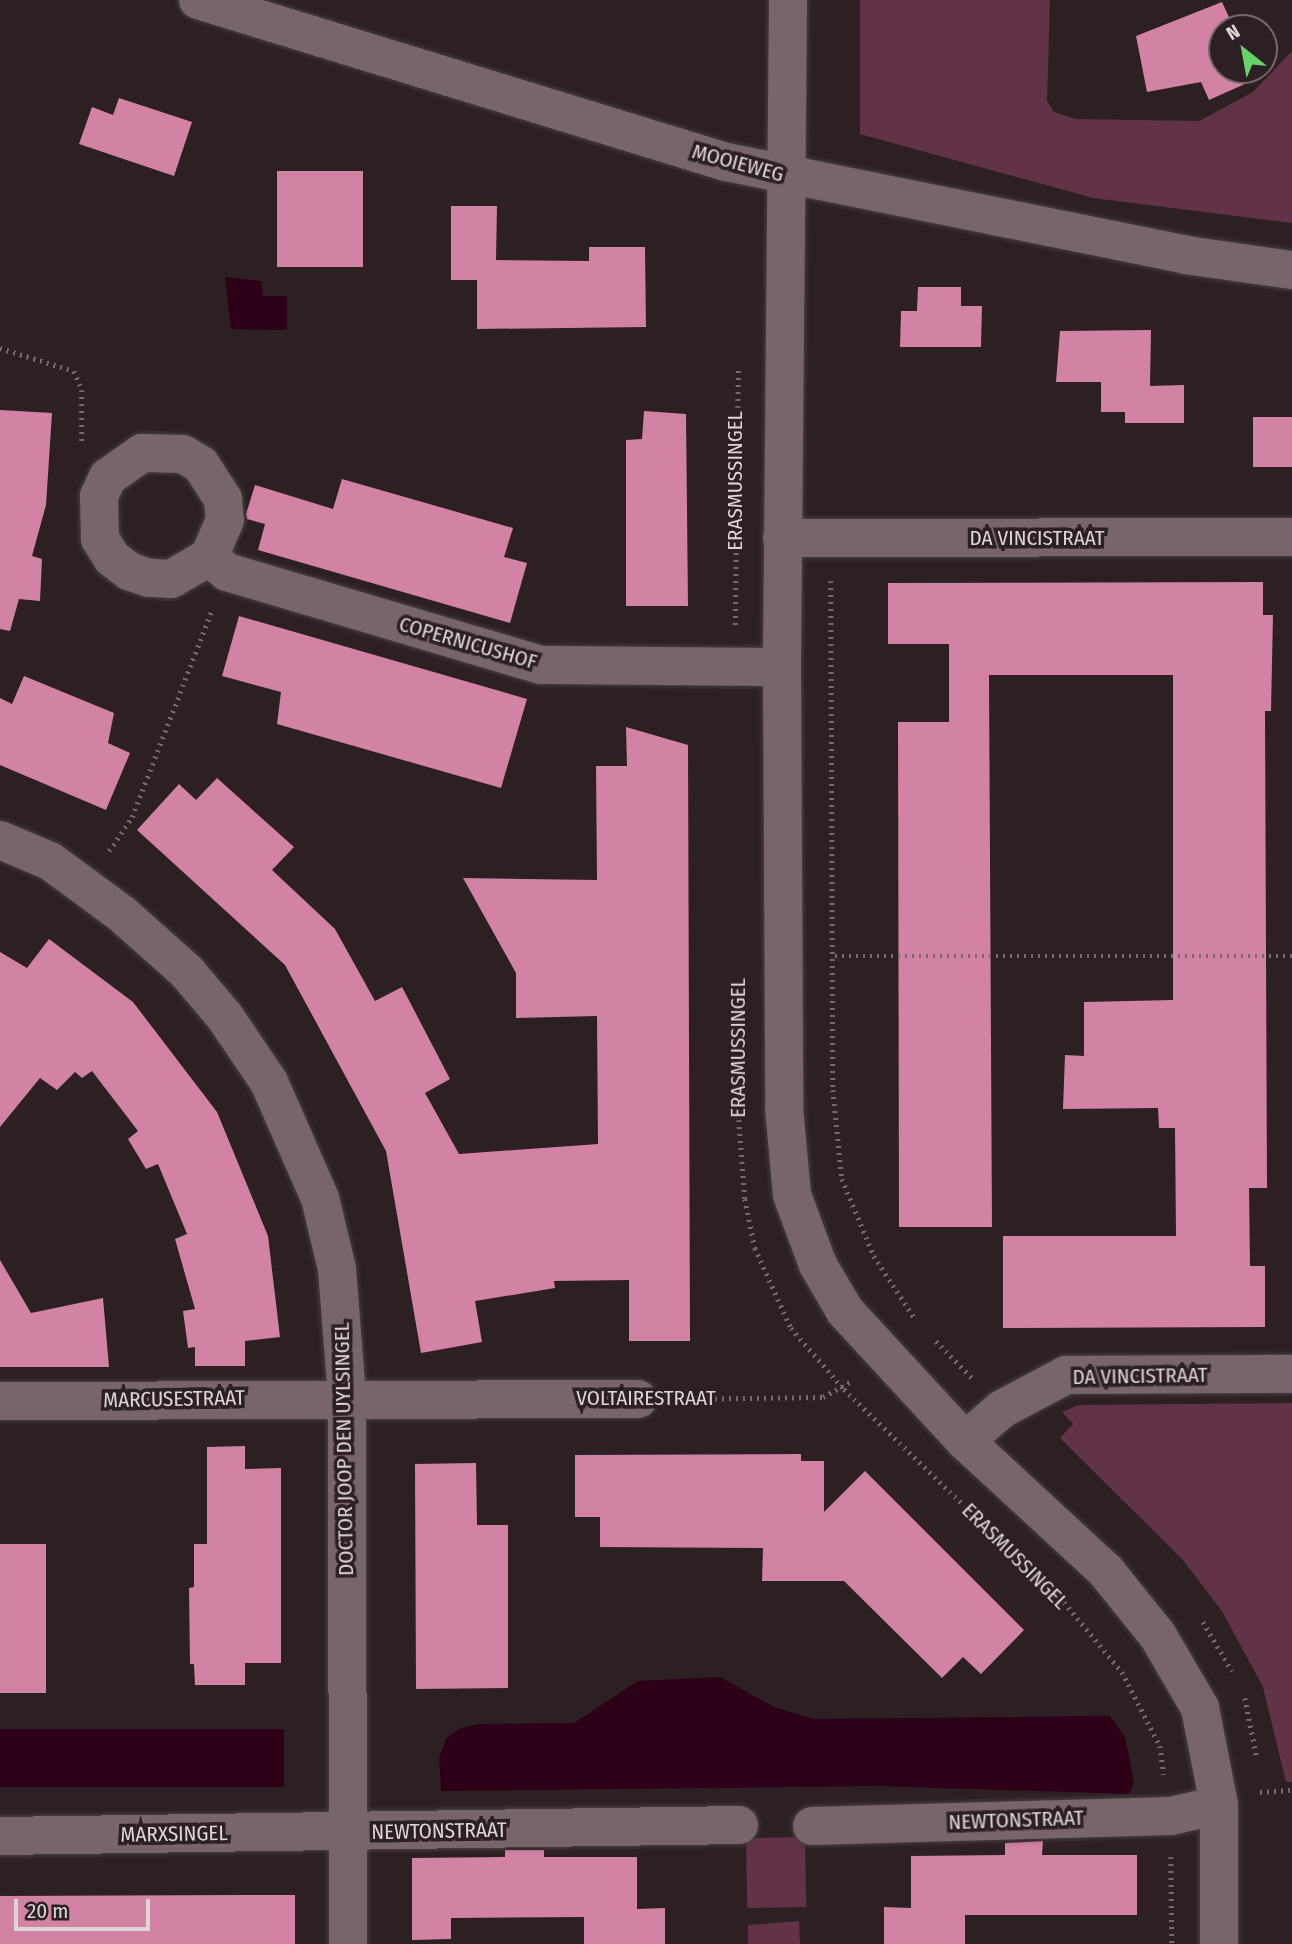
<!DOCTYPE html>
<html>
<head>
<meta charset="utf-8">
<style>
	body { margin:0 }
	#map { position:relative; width:1292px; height:1944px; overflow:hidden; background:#2d2025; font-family:"Fira Sans Condensed",sans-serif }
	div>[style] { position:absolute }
	.green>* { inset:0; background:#623246; transform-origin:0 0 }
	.water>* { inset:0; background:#2e0017; transform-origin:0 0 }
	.building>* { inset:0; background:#d282a3; transform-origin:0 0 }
	.path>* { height:4.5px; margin-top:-2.25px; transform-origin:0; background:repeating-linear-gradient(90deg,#756a6e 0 2px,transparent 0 7px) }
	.roads { filter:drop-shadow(0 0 2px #493e43) drop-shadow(0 0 2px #493e43) }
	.minor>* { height:38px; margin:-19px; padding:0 19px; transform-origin:19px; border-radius:19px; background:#76666c }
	span { translate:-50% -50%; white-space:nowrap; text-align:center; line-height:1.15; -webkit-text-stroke:7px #2d2025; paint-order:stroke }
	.street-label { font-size:21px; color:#ded5d8 }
	.north { position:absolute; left:1208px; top:14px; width:70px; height:70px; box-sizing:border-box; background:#2d2025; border:2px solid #74686d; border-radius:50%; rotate:329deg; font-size:19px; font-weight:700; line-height:28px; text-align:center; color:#ded5d8 }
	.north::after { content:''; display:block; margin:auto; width:24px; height:32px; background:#64d468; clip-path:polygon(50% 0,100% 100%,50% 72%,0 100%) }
	.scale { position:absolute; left:14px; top:1899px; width:136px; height:32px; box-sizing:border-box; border:4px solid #ded5d8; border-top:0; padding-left:9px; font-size:21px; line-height:24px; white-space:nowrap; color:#ded5d8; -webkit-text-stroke:5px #2d2025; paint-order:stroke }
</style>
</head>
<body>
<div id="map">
	<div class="green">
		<div style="clip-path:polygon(860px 0,1050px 0,1047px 101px,1054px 112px,1075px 119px,1199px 121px,1253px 92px,1292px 51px,1292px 223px,1093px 198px,860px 134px)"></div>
		<div style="clip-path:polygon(1292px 1403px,1292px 1782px,1286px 1782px,1263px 1687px,1222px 1611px,1183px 1560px,1060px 1438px,1073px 1424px,1062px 1412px,1079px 1405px)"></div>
		<div style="left:805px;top:1837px;width:70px;height:59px;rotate:89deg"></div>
		<div style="clip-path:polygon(799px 1921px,800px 1944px,748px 1944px,748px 1925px)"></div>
	</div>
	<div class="water">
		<div style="clip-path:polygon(225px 277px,261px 281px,263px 296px,287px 296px,287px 330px,231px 329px)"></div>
		<div style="clip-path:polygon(720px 1677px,774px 1707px,813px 1719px,1110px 1716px,1125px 1737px,1134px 1783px,1129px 1794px,880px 1786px,441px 1791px,439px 1758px,446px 1739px,460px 1728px,481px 1724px,574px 1723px,638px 1681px)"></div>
		<div style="left:0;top:1729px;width:284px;height:58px"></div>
	</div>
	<div class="building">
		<div style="clip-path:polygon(1222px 2px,1234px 28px,1222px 28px,1222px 70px,1252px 70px,1256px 79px,1209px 100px,1201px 82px,1147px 92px,1136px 36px)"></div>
		<div style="clip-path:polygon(119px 98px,192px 122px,174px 176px,79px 144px,92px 107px,113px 115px)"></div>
		<div style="left:277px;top:171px;width:86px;height:96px"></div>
		<div style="clip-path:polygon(451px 206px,497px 206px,496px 260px,589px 261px,589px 247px,645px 247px,646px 327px,477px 329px,477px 280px,451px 280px)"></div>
		<div style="clip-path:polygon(918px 287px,961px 287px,961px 306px,982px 306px,981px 347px,900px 347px,901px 311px,917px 311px)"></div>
		<div style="clip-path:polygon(1151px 330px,1150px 386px,1184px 385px,1184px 423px,1125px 423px,1125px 412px,1101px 412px,1101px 382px,1056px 382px,1060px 331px)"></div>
		<div style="clip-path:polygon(0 410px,52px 413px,46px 505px,32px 556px,42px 559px,40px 601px,19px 599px,10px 631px,0 629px)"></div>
		<div style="clip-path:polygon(644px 411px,686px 414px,688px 606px,626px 606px,626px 440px,642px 439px)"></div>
		<div style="left:1292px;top:417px;width:50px;height:39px;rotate:90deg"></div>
		<div style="clip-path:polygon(342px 479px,513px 528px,504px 557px,527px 563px,510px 623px,258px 550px,265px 524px,247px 519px,246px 514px,255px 485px,333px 509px)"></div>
		<div style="clip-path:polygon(1263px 582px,1263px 615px,1273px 615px,1271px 711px,1265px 711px,1267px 1188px,1249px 1188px,1250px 1266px,1265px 1266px,1265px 1327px,1003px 1328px,1003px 1236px,1176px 1236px,1175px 1128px,1159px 1128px,1158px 1108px,1063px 1109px,1065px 1055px,1084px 1056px,1084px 1002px,1173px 1000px,1173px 675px,989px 675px,992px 1227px,899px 1227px,898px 722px,949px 722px,949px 644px,888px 644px,888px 583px)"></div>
		<div style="clip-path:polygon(239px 616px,527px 699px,501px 788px,277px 724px,281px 692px,222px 676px)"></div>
		<div style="clip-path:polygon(24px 676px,114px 713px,108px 743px,130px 753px,106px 810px,0 765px,0 698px,12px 704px)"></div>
		<div style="clip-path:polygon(626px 727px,688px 745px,690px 1341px,629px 1341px,629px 1280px,554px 1281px,555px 1288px,475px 1301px,482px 1342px,421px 1353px,386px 1151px,285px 965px,137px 830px,179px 784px,196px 800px,217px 778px,294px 847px,272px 870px,335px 929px,375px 1001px,402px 987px,450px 1079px,425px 1093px,459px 1154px,598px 1144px,597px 1016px,516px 1018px,516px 973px,463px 878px,597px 880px,596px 766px,627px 766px)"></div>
		<div style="clip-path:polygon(49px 939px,133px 1002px,217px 1112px,268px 1236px,280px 1337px,245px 1341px,245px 1366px,195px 1366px,195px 1347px,188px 1348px,183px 1311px,195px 1309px,175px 1239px,187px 1234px,158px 1164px,146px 1169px,128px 1139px,138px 1131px,92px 1071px,82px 1078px,75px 1072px,57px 1090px,40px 1078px,0 1127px,0 952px,27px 968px)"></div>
		<div style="clip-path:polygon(0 1260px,31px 1313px,103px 1298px,109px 1367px,0 1367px)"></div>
		<div style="clip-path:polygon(245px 1446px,245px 1469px,281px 1468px,281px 1663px,245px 1663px,245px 1685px,195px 1685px,194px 1664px,190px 1664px,189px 1588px,194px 1587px,194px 1544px,207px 1544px,207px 1447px)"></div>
		<div style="clip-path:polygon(801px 1454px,801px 1461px,824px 1461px,824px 1512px,865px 1471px,1024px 1630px,981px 1674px,963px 1657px,942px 1678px,844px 1581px,762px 1581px,763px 1548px,600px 1547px,600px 1517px,575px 1517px,575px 1455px)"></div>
		<div style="clip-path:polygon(476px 1463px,477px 1525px,508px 1525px,508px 1688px,416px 1689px,415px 1464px)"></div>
		<div style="left:0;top:1544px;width:46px;height:149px"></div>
		<div style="clip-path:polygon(1043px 1841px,1042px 1855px,1137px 1855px,1137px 1915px,965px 1915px,965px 1944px,884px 1944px,884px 1907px,911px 1908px,911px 1856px,1005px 1855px,1005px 1843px)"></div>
		<div style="clip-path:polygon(505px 1850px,544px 1850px,544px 1857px,637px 1857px,637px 1909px,665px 1908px,665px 1944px,584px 1944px,584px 1917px,451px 1918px,451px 1939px,412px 1940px,412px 1858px,505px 1857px)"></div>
		<div style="clip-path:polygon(238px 1895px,295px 1895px,295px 1944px,0 1944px,0 1896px)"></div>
	</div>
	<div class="path">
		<div style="left:0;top:348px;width:77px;rotate:17.3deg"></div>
		<div style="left:74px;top:371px;width:21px;rotate:67deg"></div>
		<div style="left:82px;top:390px;width:55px;rotate:90deg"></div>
		<div style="left:831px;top:581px;width:509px;rotate:89.77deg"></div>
		<div style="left:833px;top:1090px;width:89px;rotate:84.2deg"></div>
		<div style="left:842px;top:1179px;width:83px;rotate:67.4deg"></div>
		<div style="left:874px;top:1256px;width:75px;rotate:56.9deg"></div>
		<div style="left:735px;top:625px;width:257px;rotate:-89.3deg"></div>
		<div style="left:109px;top:851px;width:41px;rotate:-55.9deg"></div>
		<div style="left:132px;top:817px;width:220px;rotate:-68.9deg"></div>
		<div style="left:835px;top:956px;width:457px"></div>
		<div style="left:739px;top:1120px;width:79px;rotate:85.7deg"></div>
		<div style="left:745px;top:1199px;width:50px;rotate:78.5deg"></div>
		<div style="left:755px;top:1248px;width:88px;rotate:65.8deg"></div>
		<div style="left:791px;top:1328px;width:81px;rotate:49deg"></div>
		<div style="left:844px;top:1389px;width:306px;rotate:44.1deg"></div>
		<div style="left:1064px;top:1602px;width:91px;rotate:50.4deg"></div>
		<div style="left:1122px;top:1672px;width:83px;rotate:62.8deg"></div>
		<div style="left:1160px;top:1746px;width:29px;rotate:82deg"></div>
		<div style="left:936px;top:1341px;width:54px;rotate:45.7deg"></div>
		<div style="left:680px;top:1399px;width:143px;rotate:-0.8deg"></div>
		<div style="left:823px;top:1397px;width:33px;rotate:-29deg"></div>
		<div style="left:1203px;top:1622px;width:57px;rotate:59.4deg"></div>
		<div style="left:1245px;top:1698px;width:61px;rotate:78.7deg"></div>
		<div style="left:1260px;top:1792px;width:32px;rotate:-4deg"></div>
		<div style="left:1171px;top:1857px;width:87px;rotate:89.3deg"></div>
	</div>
	<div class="roads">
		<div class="minor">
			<div style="left:198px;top:0;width:552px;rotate:17.06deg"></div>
			<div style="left:726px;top:162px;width:469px;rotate:11.4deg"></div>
			<div style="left:1186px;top:255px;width:107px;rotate:8.1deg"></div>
			<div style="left:788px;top:0;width:667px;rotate:90.52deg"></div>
			<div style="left:782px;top:667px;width:441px;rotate:89.7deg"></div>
			<div style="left:784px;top:1108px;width:87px;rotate:84.7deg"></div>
			<div style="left:792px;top:1195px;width:75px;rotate:69.6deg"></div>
			<div style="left:818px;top:1265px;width:53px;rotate:59.6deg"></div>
			<div style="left:845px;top:1311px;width:177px;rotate:47.3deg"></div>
			<div style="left:965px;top:1441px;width:190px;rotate:42.7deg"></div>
			<div style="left:1105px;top:1570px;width:85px;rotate:51.2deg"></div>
			<div style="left:1158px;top:1636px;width:83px;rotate:59.7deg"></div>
			<div style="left:1200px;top:1708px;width:99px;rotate:78.9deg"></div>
			<div style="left:1219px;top:1805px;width:139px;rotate:90deg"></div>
			<div style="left:782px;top:538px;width:510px;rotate:-0.11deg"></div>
			<div style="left:209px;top:557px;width:44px;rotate:149.9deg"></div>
			<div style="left:171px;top:579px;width:22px;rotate:-177deg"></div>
			<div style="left:149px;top:578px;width:21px;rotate:-161deg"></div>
			<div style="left:129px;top:571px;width:21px;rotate:-143deg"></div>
			<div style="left:112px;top:558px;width:22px;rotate:-122deg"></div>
			<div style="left:100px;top:539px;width:43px;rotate:-91.3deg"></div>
			<div style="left:99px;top:496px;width:21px;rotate:-65deg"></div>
			<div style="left:108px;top:477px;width:42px;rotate:-35.2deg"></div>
			<div style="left:142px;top:453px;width:41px;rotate:1.4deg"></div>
			<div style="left:183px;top:454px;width:21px;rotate:31deg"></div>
			<div style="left:201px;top:465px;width:40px;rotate:57.1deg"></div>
			<div style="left:223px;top:499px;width:21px;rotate:85deg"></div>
			<div style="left:225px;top:520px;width:40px;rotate:113.4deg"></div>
			<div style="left:209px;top:557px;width:23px;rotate:40deg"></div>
			<div style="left:227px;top:572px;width:327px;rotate:16.5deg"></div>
			<div style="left:541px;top:665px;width:241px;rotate:0.5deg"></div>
			<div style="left:0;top:840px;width:54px;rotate:22.8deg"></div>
			<div style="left:50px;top:861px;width:89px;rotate:36.4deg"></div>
			<div style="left:122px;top:914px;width:87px;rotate:41.7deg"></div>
			<div style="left:187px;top:972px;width:59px;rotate:49.8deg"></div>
			<div style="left:225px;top:1017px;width:78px;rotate:55.9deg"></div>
			<div style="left:269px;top:1082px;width:127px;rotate:66.3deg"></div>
			<div style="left:320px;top:1198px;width:73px;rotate:76.5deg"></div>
			<div style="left:337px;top:1269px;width:128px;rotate:85.5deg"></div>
			<div style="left:347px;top:1397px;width:547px;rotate:89.9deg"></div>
			<div style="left:0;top:1401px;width:638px;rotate:-0.18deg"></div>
			<div style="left:965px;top:1441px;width:49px;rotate:-40.9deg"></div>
			<div style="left:1002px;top:1409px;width:72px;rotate:-28deg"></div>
			<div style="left:1066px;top:1375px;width:226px;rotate:-0.3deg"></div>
			<div style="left:812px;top:1826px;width:359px;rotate:-1.6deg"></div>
			<div style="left:1171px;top:1816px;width:49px;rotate:-12.9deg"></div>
			<div style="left:0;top:1836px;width:739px;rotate:-0.85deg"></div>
		</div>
	</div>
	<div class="street-label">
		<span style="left:738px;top:163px;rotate:15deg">MOOIEWEG</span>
		<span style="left:735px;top:481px;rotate:-90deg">ERASMUSSINGEL</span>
		<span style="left:1037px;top:538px">DA VINCISTRAAT</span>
		<span style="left:468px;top:643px;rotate:16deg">COPERNICUSHOF</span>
		<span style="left:738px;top:1048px;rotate:-90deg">ERASMUSSINGEL</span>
		<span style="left:1140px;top:1376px;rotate:-1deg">DA VINCISTRAAT</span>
		<span style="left:646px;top:1398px">VOLTAIRESTRAAT</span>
		<span style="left:174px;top:1399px;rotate:-1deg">MARCUSESTRAAT</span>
		<span style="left:344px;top:1449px;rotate:-91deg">DOCTOR JOOP DEN UYLSINGEL</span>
		<span style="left:1015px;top:1556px;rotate:45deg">ERASMUSSINGEL</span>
		<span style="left:1016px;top:1820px;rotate:-2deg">NEWTONSTRAAT</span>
		<span style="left:439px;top:1831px;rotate:-1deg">NEWTONSTRAAT</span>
		<span style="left:174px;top:1834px;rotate:-1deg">MARXSINGEL</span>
	</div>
	<div class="north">N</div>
	<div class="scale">20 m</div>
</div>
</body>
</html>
